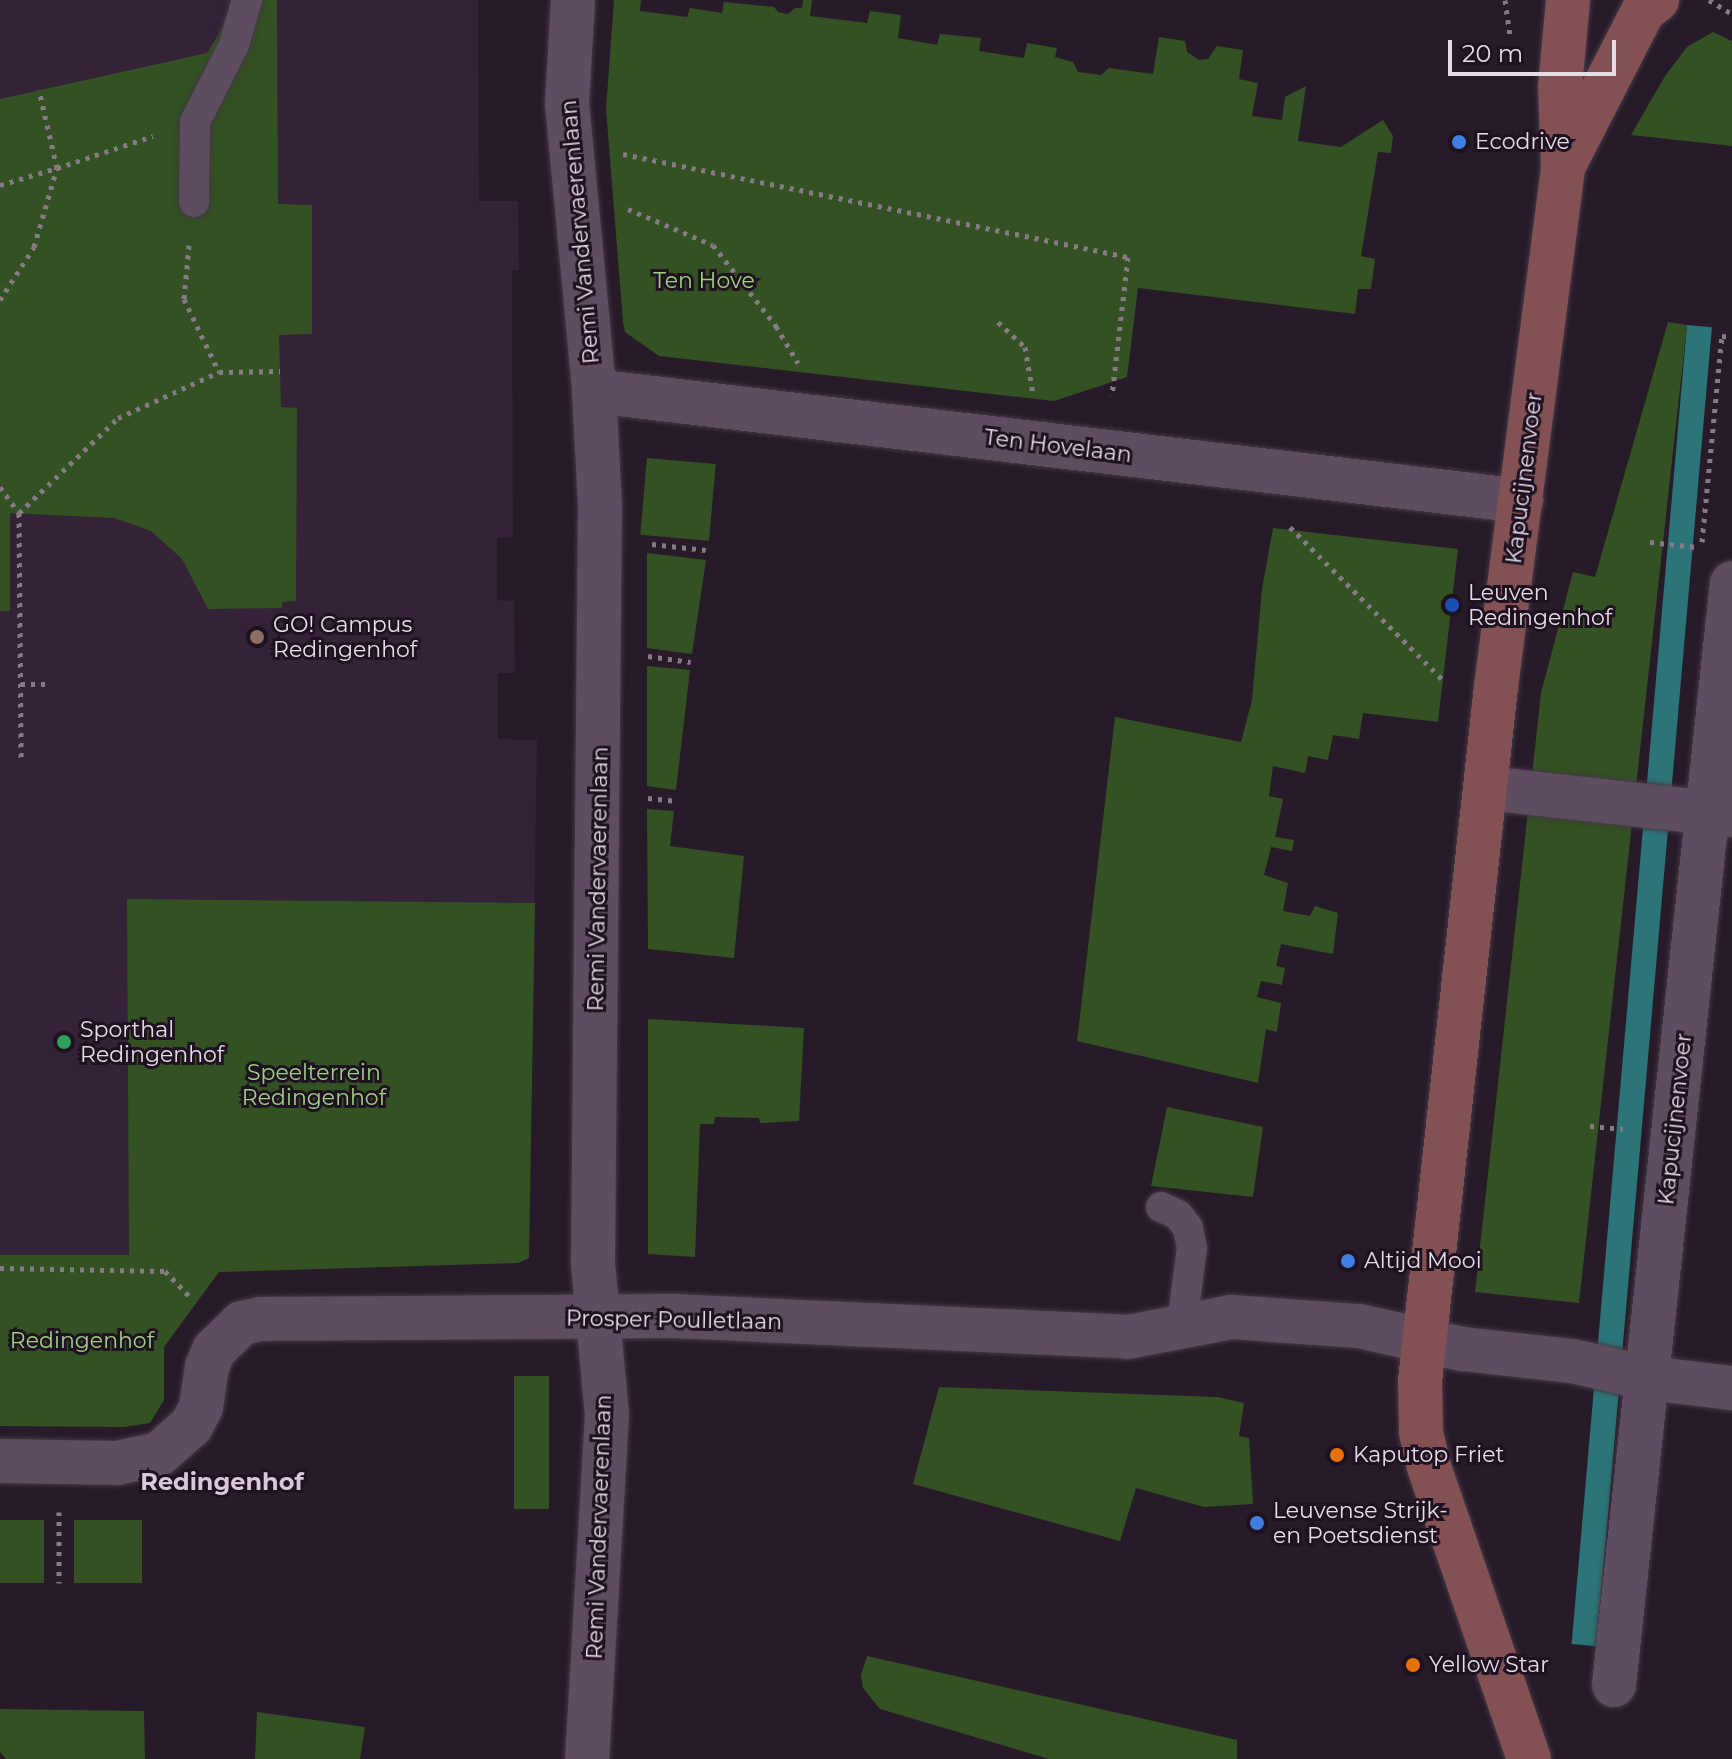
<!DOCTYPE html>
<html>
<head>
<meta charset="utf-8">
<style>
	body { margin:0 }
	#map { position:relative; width:1732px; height:1759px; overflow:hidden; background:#281b29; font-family:Montserrat,sans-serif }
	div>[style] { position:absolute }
	.built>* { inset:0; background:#342236 }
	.green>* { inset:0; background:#335122; transform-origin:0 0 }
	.water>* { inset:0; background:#2b7477; transform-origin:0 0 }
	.path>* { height:5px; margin-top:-2.5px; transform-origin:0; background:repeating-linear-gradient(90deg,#867a86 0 4px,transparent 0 10px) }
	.roads { filter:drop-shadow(0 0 2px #433945) drop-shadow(0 0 2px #433945) }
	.lane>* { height:30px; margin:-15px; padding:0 15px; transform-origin:15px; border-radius:15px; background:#5d4d5e }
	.street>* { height:44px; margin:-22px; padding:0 22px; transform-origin:22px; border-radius:22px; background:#5d4d5e }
	.secondary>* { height:44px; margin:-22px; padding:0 22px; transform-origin:22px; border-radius:22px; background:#835154 }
	.dots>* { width:22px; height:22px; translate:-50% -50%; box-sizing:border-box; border:4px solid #1e1120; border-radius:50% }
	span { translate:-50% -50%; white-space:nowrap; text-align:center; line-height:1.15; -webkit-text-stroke:6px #1e1120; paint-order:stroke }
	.poi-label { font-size:22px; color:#e6dce6 }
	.left { translate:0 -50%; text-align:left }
	.street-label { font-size:22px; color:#e6dce6 }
	.park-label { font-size:22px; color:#9dd182 }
	.neighbourhood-label { font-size:24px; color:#d9c7db; font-weight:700 }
	.scale { position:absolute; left:1448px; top:40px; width:168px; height:36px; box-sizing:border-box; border:4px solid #e6dce6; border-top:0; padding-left:10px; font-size:24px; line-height:28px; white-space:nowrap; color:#e6dce6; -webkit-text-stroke:6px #1e1120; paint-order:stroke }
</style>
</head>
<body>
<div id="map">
	<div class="built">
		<div style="clip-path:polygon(0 0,478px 0,479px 201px,518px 201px,519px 270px,512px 270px,513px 537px,497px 538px,497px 600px,514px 601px,515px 673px,498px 673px,498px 739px,537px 740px,529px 1258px,0 1255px)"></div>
	</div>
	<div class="green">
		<div style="clip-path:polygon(232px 0,277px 0,278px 204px,312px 205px,312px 334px,279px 335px,281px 407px,297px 408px,296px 601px,282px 602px,282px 608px,208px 609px,182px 559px,151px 531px,114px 518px,10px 513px,10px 611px,0 611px,0 99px,207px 53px,223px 27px)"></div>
		<div style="clip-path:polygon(614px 0,641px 0,640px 11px,687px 17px,690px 8px,722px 13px,724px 2px,774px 7px,778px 12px,788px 14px,795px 8px,802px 8px,803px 0,812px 0,810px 16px,867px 23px,870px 11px,901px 15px,898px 38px,937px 45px,940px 34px,981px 38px,979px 51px,1024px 58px,1027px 43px,1057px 48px,1055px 57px,1073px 62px,1078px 72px,1101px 75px,1109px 68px,1153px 74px,1159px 37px,1185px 41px,1187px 52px,1199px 60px,1208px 59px,1217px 46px,1243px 50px,1239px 79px,1258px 83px,1252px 116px,1282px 120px,1285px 97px,1306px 86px,1298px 141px,1341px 147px,1383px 120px,1393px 136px,1391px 153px,1378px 152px,1361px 256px,1375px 259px,1371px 289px,1358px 289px,1355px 314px,1138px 288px,1127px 377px,1054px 401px,659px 356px,625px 332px,623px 322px,606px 109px)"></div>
		<div style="clip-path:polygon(1713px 32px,1732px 41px,1732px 146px,1631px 135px,1665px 76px,1687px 47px)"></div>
		<div style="clip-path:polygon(1668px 322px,1687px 325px,1579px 1303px,1475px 1292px,1541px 693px,1573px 572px,1595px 577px)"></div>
		<div style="left:647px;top:458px;width:69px;height:77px;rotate:5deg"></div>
		<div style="clip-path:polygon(1273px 528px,1458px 549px,1438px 722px,1363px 713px,1359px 739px,1333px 735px,1328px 760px,1308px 756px,1305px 773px,1273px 766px,1269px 796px,1283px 799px,1275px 837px,1294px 840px,1292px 851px,1271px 847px,1264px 875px,1288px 883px,1283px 911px,1310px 916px,1315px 906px,1338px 913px,1333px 954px,1281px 944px,1276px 966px,1285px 968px,1282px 985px,1261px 981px,1257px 997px,1281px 1003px,1277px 1032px,1266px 1029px,1258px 1083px,1077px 1041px,1115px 717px,1241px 742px,1252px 700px,1262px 589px)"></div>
		<div style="clip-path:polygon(647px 553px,706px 560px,692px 654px,647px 648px)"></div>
		<div style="clip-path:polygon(647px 666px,690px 670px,676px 790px,647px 786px)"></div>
		<div style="clip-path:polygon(647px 809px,674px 811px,670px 846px,744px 856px,734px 958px,648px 949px)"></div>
		<div style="clip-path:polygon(127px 899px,535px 903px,529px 1258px,518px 1263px,219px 1272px,164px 1347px,164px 1400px,150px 1423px,124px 1427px,0 1426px,0 1255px,129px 1255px)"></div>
		<div style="clip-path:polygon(648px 1019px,804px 1028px,799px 1121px,760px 1123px,759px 1118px,715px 1117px,714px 1124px,700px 1124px,695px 1257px,648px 1254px)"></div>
		<div style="clip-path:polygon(1167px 1107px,1263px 1127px,1253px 1197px,1151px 1186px)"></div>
		<div style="left:514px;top:1376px;width:35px;height:133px"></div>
		<div style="clip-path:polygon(939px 1387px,1217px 1397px,1244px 1403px,1239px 1436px,1249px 1438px,1253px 1504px,1204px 1507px,1136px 1488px,1120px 1541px,913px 1484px)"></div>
		<div style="left:0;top:1520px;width:44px;height:63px"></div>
		<div style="left:142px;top:1520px;width:63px;height:68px;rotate:90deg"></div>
		<div style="clip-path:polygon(867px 1656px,1237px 1740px,1237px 1759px,1049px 1759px,880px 1709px,863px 1688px,861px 1675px)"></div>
		<div style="clip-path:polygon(0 1709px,144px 1711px,145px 1759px,6px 1759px,0 1752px)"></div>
		<div style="clip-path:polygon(257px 1712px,365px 1727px,360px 1759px,255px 1759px)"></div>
	</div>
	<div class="water">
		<div style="left:1687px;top:325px;width:25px;height:1324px;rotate:5deg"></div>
	</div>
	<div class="path">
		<div style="left:1505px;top:0;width:35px;rotate:82deg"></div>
		<div style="left:1709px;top:0;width:27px;rotate:31deg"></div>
		<div style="left:623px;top:154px;width:515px;rotate:11.53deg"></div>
		<div style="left:1128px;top:257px;width:140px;rotate:96.6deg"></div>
		<div style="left:0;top:185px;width:59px;rotate:-16.6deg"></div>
		<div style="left:57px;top:168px;width:80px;rotate:-103deg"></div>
		<div style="left:628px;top:209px;width:92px;rotate:23deg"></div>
		<div style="left:713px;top:245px;width:103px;rotate:52.1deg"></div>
		<div style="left:776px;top:326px;width:43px;rotate:59.3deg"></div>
		<div style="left:189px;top:245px;width:54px;rotate:95.3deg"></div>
		<div style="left:184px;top:299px;width:81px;rotate:64.4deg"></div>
		<div style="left:0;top:300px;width:63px;rotate:-57.3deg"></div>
		<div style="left:34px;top:247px;width:82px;rotate:-73.8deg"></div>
		<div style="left:57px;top:168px;width:101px;rotate:-18.4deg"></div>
		<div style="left:998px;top:322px;width:37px;rotate:43deg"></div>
		<div style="left:1025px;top:347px;width:48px;rotate:80.3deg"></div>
		<div style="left:0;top:487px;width:32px;rotate:54deg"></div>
		<div style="left:19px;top:513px;width:247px;rotate:89.5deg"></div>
		<div style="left:19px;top:513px;width:137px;rotate:-43.8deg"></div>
		<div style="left:118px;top:418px;width:111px;rotate:-24.5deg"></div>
		<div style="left:219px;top:372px;width:61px;rotate:-0.9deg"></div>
		<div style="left:1290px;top:527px;width:218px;rotate:45deg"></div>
		<div style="left:1650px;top:542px;width:47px;rotate:6.1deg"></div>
		<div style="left:1702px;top:542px;width:207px;rotate:-84.5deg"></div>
		<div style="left:1722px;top:336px;width:10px;rotate:6deg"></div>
		<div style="left:652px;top:544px;width:54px;rotate:6.3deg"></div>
		<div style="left:648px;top:656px;width:43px;rotate:7.9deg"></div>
		<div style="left:21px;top:684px;width:27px"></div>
		<div style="left:648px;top:798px;width:27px;rotate:6deg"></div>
		<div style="left:1590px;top:1126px;width:33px;rotate:5deg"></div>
		<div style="left:0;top:1268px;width:165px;rotate:1deg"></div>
		<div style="left:165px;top:1271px;width:39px;rotate:46deg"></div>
		<div style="left:59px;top:1512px;width:71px;rotate:90deg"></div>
	</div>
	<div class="roads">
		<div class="lane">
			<div style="left:194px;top:202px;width:80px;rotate:-89.3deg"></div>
			<div style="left:195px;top:122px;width:86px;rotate:-63.1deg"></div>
			<div style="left:234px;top:45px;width:47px;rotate:-73.9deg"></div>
			<div style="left:1161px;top:1207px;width:19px;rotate:25deg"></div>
			<div style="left:1178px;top:1215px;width:16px;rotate:52deg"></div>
			<div style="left:1188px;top:1228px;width:20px;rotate:79deg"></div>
			<div style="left:1192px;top:1248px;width:77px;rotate:97.5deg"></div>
		</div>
		<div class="street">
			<div style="left:573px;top:0;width:103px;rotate:93.3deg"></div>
			<div style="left:567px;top:103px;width:289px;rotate:84.6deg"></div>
			<div style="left:594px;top:391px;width:114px;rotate:87deg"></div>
			<div style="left:600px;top:505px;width:759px;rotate:90.53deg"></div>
			<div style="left:593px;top:1264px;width:151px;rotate:84.7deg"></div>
			<div style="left:607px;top:1414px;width:346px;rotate:93.3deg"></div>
			<div style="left:594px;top:391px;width:934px;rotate:6.76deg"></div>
			<div style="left:1486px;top:788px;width:247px;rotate:6.3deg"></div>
			<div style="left:0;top:1461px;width:117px;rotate:1deg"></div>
			<div style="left:117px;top:1463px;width:43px;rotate:-12.1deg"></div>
			<div style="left:159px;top:1454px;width:43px;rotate:-41.2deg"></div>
			<div style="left:191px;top:1426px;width:21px;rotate:-62deg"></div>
			<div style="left:201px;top:1407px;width:40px;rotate:-81.5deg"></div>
			<div style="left:207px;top:1367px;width:18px;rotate:-68deg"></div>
			<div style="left:214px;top:1350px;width:39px;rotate:-44deg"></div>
			<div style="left:242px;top:1323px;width:19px;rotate:-12deg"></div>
			<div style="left:261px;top:1319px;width:412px;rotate:-0.4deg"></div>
			<div style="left:673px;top:1316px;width:455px;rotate:2.6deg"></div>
			<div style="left:1128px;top:1337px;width:106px;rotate:-10.9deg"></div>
			<div style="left:1232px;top:1317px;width:127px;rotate:4.1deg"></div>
			<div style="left:1359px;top:1326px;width:107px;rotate:12.5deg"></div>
			<div style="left:1463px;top:1349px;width:110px;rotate:6.3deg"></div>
			<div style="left:1572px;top:1361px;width:77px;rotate:12.8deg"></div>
			<div style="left:1647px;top:1378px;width:86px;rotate:6.7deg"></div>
			<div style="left:1614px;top:1685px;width:1108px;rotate:-83.89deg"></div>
		</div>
		<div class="secondary">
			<div style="left:1564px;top:165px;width:173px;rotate:-62.8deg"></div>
			<div style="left:1643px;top:11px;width:18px;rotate:-38deg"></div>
			<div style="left:1529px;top:1759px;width:309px;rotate:-108.9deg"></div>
			<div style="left:1429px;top:1467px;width:37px;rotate:-103deg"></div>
			<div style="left:1421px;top:1431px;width:50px;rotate:-91.1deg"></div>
			<div style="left:1420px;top:1381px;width:698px;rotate:-83.75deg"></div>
			<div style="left:1496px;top:687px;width:523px;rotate:-82.64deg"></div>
			<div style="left:1563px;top:168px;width:81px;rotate:-92.1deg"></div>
			<div style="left:1560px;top:87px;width:87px;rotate:-84.7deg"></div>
		</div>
	</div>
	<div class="dots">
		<div style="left:1459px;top:142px;background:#3f7fe0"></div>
		<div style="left:1452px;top:605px;background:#1a4fb4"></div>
		<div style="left:257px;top:637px;background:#8d6e63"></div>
		<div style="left:64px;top:1042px;background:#2e9e5b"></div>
		<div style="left:1348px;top:1261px;background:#3f7fe0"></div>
		<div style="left:1337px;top:1455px;background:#e8710a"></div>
		<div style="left:1257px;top:1523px;background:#3f7fe0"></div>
		<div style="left:1413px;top:1665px;background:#e8710a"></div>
	</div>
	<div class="poi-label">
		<span class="left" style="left:1475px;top:142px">Ecodrive</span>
		<span class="left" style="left:1468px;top:605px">Leuven<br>Redingenhof</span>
		<span class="left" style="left:273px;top:637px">GO! Campus<br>Redingenhof</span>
		<span class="left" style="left:80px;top:1042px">Sporthal<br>Redingenhof</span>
		<span class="left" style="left:1364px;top:1261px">Altijd Mooi</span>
		<span class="left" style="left:1353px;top:1455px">Kaputop Friet</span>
		<span class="left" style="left:1273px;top:1523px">Leuvense Strijk-<br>en Poetsdienst</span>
		<span class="left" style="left:1429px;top:1665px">Yellow Star</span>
	</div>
	<div class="street-label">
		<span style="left:580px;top:232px;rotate:-95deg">Remi Vandervaerenlaan</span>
		<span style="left:1058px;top:446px;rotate:7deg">Ten Hovelaan</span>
		<span style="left:1524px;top:478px;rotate:-83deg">Kapucijnenvoer</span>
		<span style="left:598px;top:879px;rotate:-89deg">Remi Vandervaerenlaan</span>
		<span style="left:1675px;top:1119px;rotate:-84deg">Kapucijnenvoer</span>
		<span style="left:674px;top:1320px;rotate:1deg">Prosper Poulletlaan</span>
		<span style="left:599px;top:1527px;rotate:-88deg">Remi Vandervaerenlaan</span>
	</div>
	<div class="park-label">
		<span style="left:704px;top:281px">Ten Hove</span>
		<span style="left:314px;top:1085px">Speelterrein<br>Redingenhof</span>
		<span style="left:82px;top:1341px">Redingenhof</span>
	</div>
	<div class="neighbourhood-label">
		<span style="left:222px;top:1482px">Redingenhof</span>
	</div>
	<div class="scale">20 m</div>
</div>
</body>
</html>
